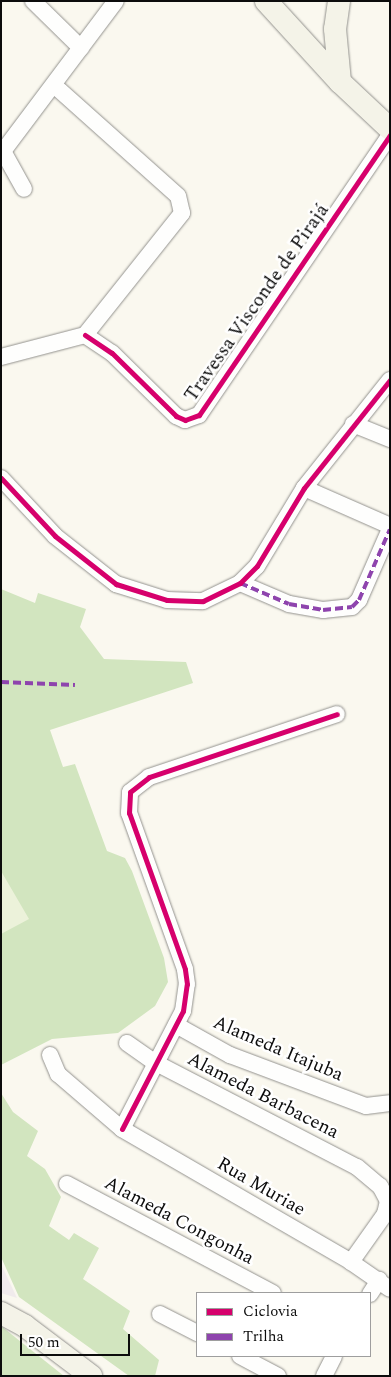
<!DOCTYPE html>
<html>
<head>
<meta charset="utf-8">
<style>
	body { margin:0 }
	#map { position:relative; width:391px; height:1377px; overflow:hidden; background:#faf8ef; font-family:Spectral,serif }
	div>[style] { position:absolute }
	.industrial>* { inset:0; background:#f1ebec }
	.forest>* { inset:0; background:#d2e5bf }
	.pitch>* { inset:0; background:#ecf2da }
	.roads { filter:drop-shadow(0 0 1px #93928e) drop-shadow(0 0 1px #93928e) }
	.street>* { height:16px; margin:-8px; padding:0 8px; transform-origin:8px; border-radius:8px; background:#fefefd }
	.secondary>* { height:22px; margin:-11px; padding:0 11px; transform-origin:11px; border-radius:11px; background:#f4f3e8 }
	.quiet>* { height:4px; margin-top:-2px; transform-origin:0; background:repeating-linear-gradient(90deg,#8e44ad 0 8px,transparent 0 12px) }
	.cycleway>* { height:5px; margin:-2.5px; padding:0 2.5px; transform-origin:2.5px; border-radius:2.5px; background:#d6006c }
	span { translate:-50% -50%; white-space:nowrap; text-align:center; line-height:1.15; -webkit-text-stroke:5px #fff; paint-order:stroke }
	.street-label { font-size:19px; color:#0c0c0c }
	.frame { position:absolute; inset:0; border:2px solid #0c0c0c; pointer-events:none }
	.legend { position:absolute; left:196px; top:1292px; width:175px; height:65px; box-sizing:border-box; background:#fff; border:1px solid #9e9e9e; margin:0; padding:6px 9px; list-style:none; font-size:15px; color:#0c0c0c }
	.legend li { display:flex; align-items:center; gap:10px; height:25px }
	.legend b { width:25px; border:1px solid #9e9e9e }
	.scale { position:absolute; left:20px; top:1334px; width:110px; height:22px; box-sizing:border-box; border:2px solid #0c0c0c; border-top:0; padding-left:6px; font-size:15px; line-height:18px; white-space:nowrap; color:#0c0c0c; -webkit-text-stroke:4px #fff; paint-order:stroke }
</style>
</head>
<body>
<div id="map">
	<div class="industrial">
		<div style="clip-path:polygon(1px 1264px,17px 1298px,1px 1293px)"></div>
	</div>
	<div class="forest">
		<div style="clip-path:polygon(1px 589px,35px 603px,38px 593px,86px 609px,80px 627px,104px 659px,186px 662px,193px 683px,50px 730px,63px 767px,75px 764px,107px 851px,125px 858px,132px 871px,164px 958px,168px 982px,155px 1006px,118px 1033px,52px 1039px,1px 1065px)"></div>
		<div style="clip-path:polygon(1px 1093px,13px 1112px,38px 1131px,27px 1156px,45px 1169px,61px 1197px,49px 1226px,69px 1240px,74px 1233px,99px 1248px,83px 1279px,130px 1311px,123px 1329px,159px 1360px,155px 1376px,129px 1376px,19px 1297px,1px 1257px)"></div>
		<div style="clip-path:polygon(1px 1326px,64px 1376px,1px 1376px)"></div>
	</div>
	<div class="pitch">
		<div style="clip-path:polygon(1px 871px,29px 919px,1px 934px)"></div>
	</div>
	<div class="roads">
		<div class="street">
			<div style="left:33px;top:1px;width:67px;rotate:44.4deg"></div>
			<div style="left:4px;top:153px;width:41px;rotate:60.9deg"></div>
			<div style="left:1px;top:154px;width:191px;rotate:-53.1deg"></div>
			<div style="left:85px;top:335px;width:32px;rotate:34deg"></div>
			<div style="left:112px;top:353px;width:90px;rotate:44.5deg"></div>
			<div style="left:176px;top:416px;width:10px;rotate:24deg"></div>
			<div style="left:185px;top:420px;width:15px;rotate:-20deg"></div>
			<div style="left:199px;top:415px;width:339px;rotate:-55.7deg"></div>
			<div style="left:1px;top:357px;width:87px;rotate:-14.7deg"></div>
			<div style="left:85px;top:335px;width:156px;rotate:-51.5deg"></div>
			<div style="left:182px;top:213px;width:17px;rotate:-103deg"></div>
			<div style="left:178px;top:196px;width:166px;rotate:-138.2deg"></div>
			<div style="left:353px;top:424px;width:40px;rotate:22deg"></div>
			<div style="left:1px;top:478px;width:79px;rotate:47deg"></div>
			<div style="left:55px;top:536px;width:78px;rotate:38.2deg"></div>
			<div style="left:116px;top:584px;width:53px;rotate:17.4deg"></div>
			<div style="left:167px;top:600px;width:36px;rotate:2deg"></div>
			<div style="left:203px;top:601px;width:41px;rotate:-25.9deg"></div>
			<div style="left:240px;top:583px;width:24px;rotate:-45deg"></div>
			<div style="left:257px;top:566px;width:91px;rotate:-58.9deg"></div>
			<div style="left:304px;top:488px;width:138px;rotate:-51.5deg"></div>
			<div style="left:304px;top:488px;width:94px;rotate:23.8deg"></div>
			<div style="left:240px;top:583px;width:53px;rotate:23.2deg"></div>
			<div style="left:289px;top:604px;width:35px;rotate:10deg"></div>
			<div style="left:323px;top:610px;width:29px;rotate:-6deg"></div>
			<div style="left:352px;top:607px;width:10px;rotate:-45deg"></div>
			<div style="left:359px;top:600px;width:77px;rotate:-66.4deg"></div>
			<div style="left:176px;top:1025px;width:62px;rotate:29.1deg"></div>
			<div style="left:230px;top:1055px;width:145px;rotate:20.6deg"></div>
			<div style="left:366px;top:1106px;width:24px;rotate:-7deg"></div>
			<div style="left:127px;top:1043px;width:35px;rotate:35deg"></div>
			<div style="left:156px;top:1063px;width:226px;rotate:27.4deg"></div>
			<div style="left:357px;top:1167px;width:30px;rotate:40deg"></div>
			<div style="left:380px;top:1186px;width:17px;rotate:62deg"></div>
			<div style="left:388px;top:1201px;width:13px;rotate:103deg"></div>
			<div style="left:385px;top:1214px;width:59px;rotate:125.3deg"></div>
			<div style="left:50px;top:1055px;width:21px;rotate:67deg"></div>
			<div style="left:58px;top:1074px;width:84px;rotate:40.7deg"></div>
			<div style="left:122px;top:1129px;width:265px;rotate:30.1deg"></div>
			<div style="left:351px;top:1262px;width:47px;rotate:34.7deg"></div>
			<div style="left:122px;top:1129px;width:133px;rotate:-62.7deg"></div>
			<div style="left:183px;top:1011px;width:27px;rotate:-82deg"></div>
			<div style="left:187px;top:984px;width:15px;rotate:-98deg"></div>
			<div style="left:185px;top:969px;width:166px;rotate:-109.7deg"></div>
			<div style="left:129px;top:813px;width:21px;rotate:-87deg"></div>
			<div style="left:130px;top:792px;width:24px;rotate:-38deg"></div>
			<div style="left:149px;top:777px;width:198px;rotate:-18.5deg"></div>
			<div style="left:67px;top:1184px;width:233px;rotate:27.9deg"></div>
			<div style="left:370px;top:1294px;width:17px;rotate:-57deg"></div>
			<div style="left:160px;top:1314px;width:42px;rotate:27.2deg"></div>
			<div style="left:240px;top:1356px;width:43px;rotate:27.8deg"></div>
			<div style="left:324px;top:1376px;width:22px;rotate:-63deg"></div>
		</div>
		<div class="secondary">
			<div style="left:266px;top:1px;width:110px;rotate:47.6deg"></div>
			<div style="left:340px;top:82px;width:69px;rotate:43.2deg"></div>
			<div style="left:339px;top:1px;width:28px;rotate:98deg"></div>
			<div style="left:335px;top:29px;width:53px;rotate:84.6deg"></div>
			<div style="left:1px;top:1313px;width:27px;rotate:28deg"></div>
			<div style="left:25px;top:1326px;width:83px;rotate:37.1deg"></div>
		</div>
	</div>
	<div class="quiet">
		<div style="left:240px;top:583px;width:53px;rotate:23.2deg"></div>
		<div style="left:289px;top:604px;width:35px;rotate:10deg"></div>
		<div style="left:323px;top:610px;width:29px;rotate:-6deg"></div>
		<div style="left:352px;top:607px;width:10px;rotate:-45deg"></div>
		<div style="left:359px;top:600px;width:77px;rotate:-66.4deg"></div>
		<div style="left:1px;top:682px;width:74px;rotate:2.3deg"></div>
	</div>
	<div class="cycleway">
		<div style="left:85px;top:335px;width:32px;rotate:34deg"></div>
		<div style="left:112px;top:353px;width:90px;rotate:44.5deg"></div>
		<div style="left:176px;top:416px;width:10px;rotate:24deg"></div>
		<div style="left:185px;top:420px;width:15px;rotate:-20deg"></div>
		<div style="left:199px;top:415px;width:339px;rotate:-55.7deg"></div>
		<div style="left:1px;top:478px;width:79px;rotate:47deg"></div>
		<div style="left:55px;top:536px;width:78px;rotate:38.2deg"></div>
		<div style="left:116px;top:584px;width:53px;rotate:17.4deg"></div>
		<div style="left:167px;top:600px;width:36px;rotate:2deg"></div>
		<div style="left:203px;top:601px;width:41px;rotate:-25.9deg"></div>
		<div style="left:240px;top:583px;width:24px;rotate:-45deg"></div>
		<div style="left:257px;top:566px;width:91px;rotate:-58.9deg"></div>
		<div style="left:304px;top:488px;width:138px;rotate:-51.5deg"></div>
		<div style="left:122px;top:1129px;width:133px;rotate:-62.7deg"></div>
		<div style="left:183px;top:1011px;width:27px;rotate:-82deg"></div>
		<div style="left:187px;top:984px;width:15px;rotate:-98deg"></div>
		<div style="left:185px;top:969px;width:166px;rotate:-109.7deg"></div>
		<div style="left:129px;top:813px;width:21px;rotate:-87deg"></div>
		<div style="left:130px;top:792px;width:24px;rotate:-38deg"></div>
		<div style="left:149px;top:777px;width:198px;rotate:-18.5deg"></div>
	</div>
	<div class="street-label">
		<span style="left:257px;top:303px;rotate:-55deg">Travessa Visconde de Pirajá</span>
		<span style="left:278px;top:1049px;rotate:23deg">Alameda Itajuba</span>
		<span style="left:263px;top:1096px;rotate:27deg">Alameda Barbacena</span>
		<span style="left:261px;top:1187px;rotate:30deg">Rua Muriae</span>
		<span style="left:179px;top:1221px;rotate:28deg">Alameda Congonha</span>
	</div>
	<div class="frame"></div>
	<ul class="legend">
	<li><b style="height:6px;background:#d6006c"></b>Ciclovia</li>
	<li><b style="height:6px;background:#8e44ad"></b>Trilha</li>
	</ul>
	<div class="scale">50 m</div>
</div>
</body>
</html>
